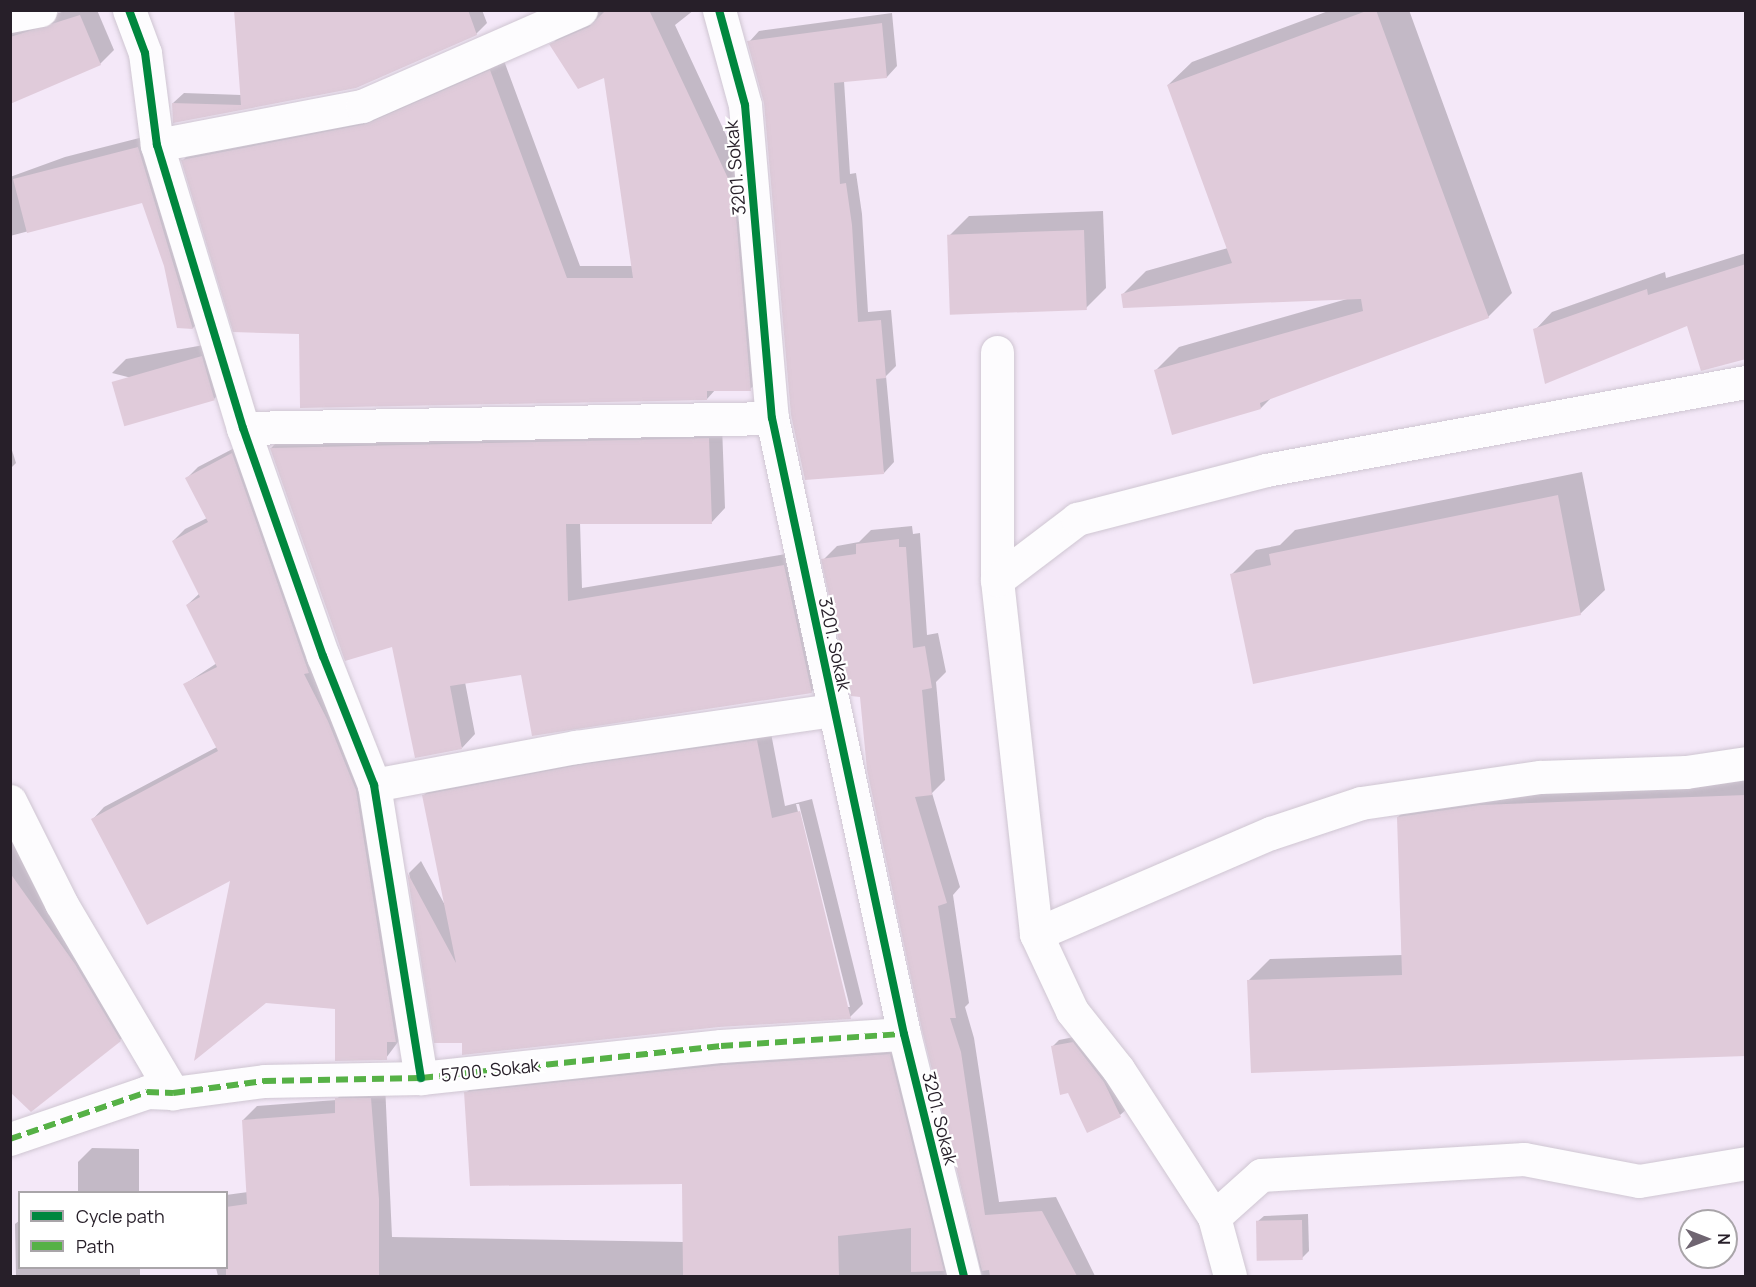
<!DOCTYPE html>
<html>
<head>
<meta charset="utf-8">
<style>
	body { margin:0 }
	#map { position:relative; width:1756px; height:1287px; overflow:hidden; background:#f4e8f8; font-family:Manrope,sans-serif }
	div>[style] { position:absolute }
	.shadow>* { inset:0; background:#0003 }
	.building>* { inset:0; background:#e0cbda; transform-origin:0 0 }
	.roads { filter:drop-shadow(0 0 2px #cfc6d2) drop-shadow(0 0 2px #cfc6d2) }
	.minor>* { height:33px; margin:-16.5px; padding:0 16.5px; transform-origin:16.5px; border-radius:16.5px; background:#fdfcfe }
	.quiet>* { height:6px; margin-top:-3px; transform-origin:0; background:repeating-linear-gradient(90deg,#56b146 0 12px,transparent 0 18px) }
	.cycleway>* { height:8px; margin:-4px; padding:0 4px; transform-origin:4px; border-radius:4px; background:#00873e }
	span { translate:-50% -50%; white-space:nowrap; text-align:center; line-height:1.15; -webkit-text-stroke:4.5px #fff; paint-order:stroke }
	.street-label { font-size:18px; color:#271f29 }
	.frame { position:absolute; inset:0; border:12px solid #271f29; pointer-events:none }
	.legend { position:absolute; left:18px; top:1191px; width:210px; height:78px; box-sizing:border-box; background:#fff; border:2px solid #a9a5a9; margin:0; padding:8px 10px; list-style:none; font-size:18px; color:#271f29 }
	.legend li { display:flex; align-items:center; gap:12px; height:30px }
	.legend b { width:30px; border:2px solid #a9a5a9 }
	.north { position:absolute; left:1678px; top:1209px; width:60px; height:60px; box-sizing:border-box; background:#fff; border:2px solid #a9a5a9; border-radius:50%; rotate:90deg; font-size:16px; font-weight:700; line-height:24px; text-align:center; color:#271f29 }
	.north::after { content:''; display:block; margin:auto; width:21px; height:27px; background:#6f6571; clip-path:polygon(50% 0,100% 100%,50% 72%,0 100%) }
</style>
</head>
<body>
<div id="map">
	<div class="shadow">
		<div style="clip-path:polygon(68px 10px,97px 10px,114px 50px,100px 64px,10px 100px,10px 28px)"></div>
		<div style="clip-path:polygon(236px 10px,482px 10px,487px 23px,476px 34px,356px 87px,174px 121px,173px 103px,184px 93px,241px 95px)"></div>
		<div style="clip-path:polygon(598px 10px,694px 10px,675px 25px,746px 178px,763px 377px,750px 389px,716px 389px,707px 399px,300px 333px,183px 160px,196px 147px,503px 58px,580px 266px,632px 266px,605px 76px,551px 45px,564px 32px,598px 15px)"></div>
		<div style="clip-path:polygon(1331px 10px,1409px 10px,1512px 293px,1488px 317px,1272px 397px,1261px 408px,1155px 371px,1179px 347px,1347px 299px,1122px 295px,1146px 271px,1228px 248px,1168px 85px,1192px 62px)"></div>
		<div style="clip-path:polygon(892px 13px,897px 66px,887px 77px,844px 81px,850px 174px,856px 173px,862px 214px,868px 312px,891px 310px,896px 366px,886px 376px,894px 462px,884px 473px,749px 42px,759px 31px)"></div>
		<div style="clip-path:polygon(151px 135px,205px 315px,193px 328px,179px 327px,166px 266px,143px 201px,10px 236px,10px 177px,65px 157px)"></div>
		<div style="clip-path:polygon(1103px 211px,1106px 288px,1086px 308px,949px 236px,969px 216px)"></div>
		<div style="clip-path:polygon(1746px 253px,1746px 356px,1688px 324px,1535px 330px,1552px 312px,1665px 272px,1666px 278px)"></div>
		<div style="clip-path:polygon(215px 343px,228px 385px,214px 399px,112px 373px,126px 359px)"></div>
		<div style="clip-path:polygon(722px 425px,725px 508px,712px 522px,580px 522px,582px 588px,798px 552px,825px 678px,811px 692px,522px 673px,465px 682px,475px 734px,462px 748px,271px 448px,285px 434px)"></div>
		<div style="clip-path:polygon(244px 443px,367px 778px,407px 1030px,386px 1058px,336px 1008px,232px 878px,93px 819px,104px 807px,217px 747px,185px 684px,217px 663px,187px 605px,200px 593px,173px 541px,185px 529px,207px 518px,187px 478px,198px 467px)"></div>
		<div style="clip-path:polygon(10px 444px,16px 463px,10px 469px)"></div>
		<div style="clip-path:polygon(1582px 472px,1605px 590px,1580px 614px,1232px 574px,1256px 550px,1280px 545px,1295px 530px)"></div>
		<div style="clip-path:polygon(912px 526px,913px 534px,920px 533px,927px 635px,938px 633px,946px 672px,936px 682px,945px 780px,932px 793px,960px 887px,953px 895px,969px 1003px,965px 1007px,974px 1038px,999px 1202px,1056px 1197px,1095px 1276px,982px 1276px,924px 1029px,861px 695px,823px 560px,837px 546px,859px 542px,871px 530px)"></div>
		<div style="clip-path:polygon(evenodd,770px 728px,785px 806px,812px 799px,863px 1004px,850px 1017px,436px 1041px,409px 873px,421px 861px,446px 907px,424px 795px,437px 782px,770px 728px,796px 804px,799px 804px,850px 1007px,847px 1007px,796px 804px)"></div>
		<div style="clip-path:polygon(1746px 776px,1746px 1055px,1249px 980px,1270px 959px,1402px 955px,1398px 817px,1419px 796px)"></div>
		<div style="clip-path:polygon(10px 799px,135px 1025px,120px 1040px,10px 1090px)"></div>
		<div style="clip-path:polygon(1079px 1036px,1127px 1109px,1120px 1115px,1053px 1046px,1059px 1040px)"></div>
		<div style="clip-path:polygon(903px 1040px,970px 1276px,218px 1276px,216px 1268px,226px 1268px,226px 1195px,248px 1192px,243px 1120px,257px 1106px,336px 1100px,350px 1085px,385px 1084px,392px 1237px,684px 1242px,684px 1182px,466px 1093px,480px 1079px)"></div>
		<div style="clip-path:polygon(92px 1148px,139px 1149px,139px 1192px,78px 1192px,78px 1162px)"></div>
		<div style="clip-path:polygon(1308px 1214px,1309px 1251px,1302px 1258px,1257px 1222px,1264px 1216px)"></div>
		<div style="clip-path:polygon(20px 1220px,20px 1268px,140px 1268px,140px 1276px,16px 1276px,15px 1224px)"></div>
	</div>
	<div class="building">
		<div style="clip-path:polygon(234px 10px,468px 10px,477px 35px,356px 88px,173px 123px,172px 103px,241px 105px)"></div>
		<div style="clip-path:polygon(606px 10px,649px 10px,734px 191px,751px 391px,707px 391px,707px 400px,300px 408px,299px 334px,233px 332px,181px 160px,366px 124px,490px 70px,567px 278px,633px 278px,604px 78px,578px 89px,549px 44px,589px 27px)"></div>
		<div style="clip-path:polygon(1369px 10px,1376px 10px,1489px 318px,1260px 403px,1261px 409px,1172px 435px,1154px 370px,1363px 311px,1361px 299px,1123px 308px,1121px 294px,1232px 263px,1167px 85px)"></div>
		<div style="clip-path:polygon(80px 15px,101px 65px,10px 104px,10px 37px)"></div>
		<div style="clip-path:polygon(882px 23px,887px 78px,834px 83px,840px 184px,846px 183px,852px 225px,858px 322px,881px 320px,886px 378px,876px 379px,884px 474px,805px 480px,791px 415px,764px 103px,747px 41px)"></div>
		<div style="clip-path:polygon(138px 147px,139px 150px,193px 329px,177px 328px,164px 266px,142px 203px,27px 233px,13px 179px)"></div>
		<div style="left:1084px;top:230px;width:80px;height:137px;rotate:88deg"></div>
		<div style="clip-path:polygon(1746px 264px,1746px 359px,1701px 371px,1687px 326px,1545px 384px,1533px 329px,1647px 289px,1648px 295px)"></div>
		<div style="left:202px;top:356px;width:46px;height:94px;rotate:74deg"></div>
		<div style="clip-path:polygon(709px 438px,712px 524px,566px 524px,568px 601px,784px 565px,812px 693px,532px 736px,521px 675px,450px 686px,462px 749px,415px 758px,392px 647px,345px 661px,270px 448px)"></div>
		<div style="clip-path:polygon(232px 453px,309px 673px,304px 674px,328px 721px,356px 790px,396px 1042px,387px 1042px,387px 1060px,335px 1061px,335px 1009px,266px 1003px,194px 1061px,230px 881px,147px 925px,91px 819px,218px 751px,183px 684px,217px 667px,186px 605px,200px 597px,172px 541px,208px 522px,185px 478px)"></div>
		<div style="clip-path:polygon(1558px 495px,1581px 615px,1253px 684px,1230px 574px,1271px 565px,1269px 554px)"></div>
		<div style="clip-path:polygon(899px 539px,899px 547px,906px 547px,913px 648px,925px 646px,932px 688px,922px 690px,932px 795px,915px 797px,947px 903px,938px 906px,956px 1018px,950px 1018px,961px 1052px,985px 1215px,1042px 1211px,1077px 1276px,990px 1276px,989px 1270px,982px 1271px,922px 1030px,867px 770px,860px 697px,851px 696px,821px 559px,856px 554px,856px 544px)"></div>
		<div style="clip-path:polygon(757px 740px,772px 818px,800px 811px,851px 1019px,719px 1027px,462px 1055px,462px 1043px,434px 1043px,407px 872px,456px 963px,422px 795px,579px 765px)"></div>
		<div style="clip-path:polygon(1746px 795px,1746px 1056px,1251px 1073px,1247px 980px,1402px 975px,1397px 817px,1480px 805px)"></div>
		<div style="clip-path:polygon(10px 873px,75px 964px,121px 1041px,31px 1112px,10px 1092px)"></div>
		<div style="clip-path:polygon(1073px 1042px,1104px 1082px,1121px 1117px,1087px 1133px,1068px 1093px,1060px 1095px,1051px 1046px)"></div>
		<div style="clip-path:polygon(890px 1054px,944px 1271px,911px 1272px,911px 1228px,838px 1236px,839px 1276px,683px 1276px,682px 1184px,470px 1186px,464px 1092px,723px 1065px)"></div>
		<div style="clip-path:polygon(335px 1098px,371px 1098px,379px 1199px,379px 1276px,226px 1276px,226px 1207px,247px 1204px,242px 1120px,335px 1113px)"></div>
		<div style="left:1302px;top:1220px;width:40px;height:46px;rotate:89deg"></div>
	</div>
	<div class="roads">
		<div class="minor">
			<div style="left:129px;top:10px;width:46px;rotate:69.6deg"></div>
			<div style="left:145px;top:53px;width:93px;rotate:82.6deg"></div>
			<div style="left:157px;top:145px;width:296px;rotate:73.1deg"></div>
			<div style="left:243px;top:428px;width:242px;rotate:70.7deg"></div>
			<div style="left:323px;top:656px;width:139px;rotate:68.4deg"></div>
			<div style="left:374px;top:785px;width:297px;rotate:80.9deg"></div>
			<div style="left:719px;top:10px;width:98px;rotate:74.7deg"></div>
			<div style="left:745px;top:105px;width:314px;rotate:85.1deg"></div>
			<div style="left:772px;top:418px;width:630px;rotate:77.91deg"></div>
			<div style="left:904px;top:1034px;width:249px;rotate:76.1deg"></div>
			<div style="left:10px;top:16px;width:31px;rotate:-11deg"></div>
			<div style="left:157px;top:145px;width:209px;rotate:-10.8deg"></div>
			<div style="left:362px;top:106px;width:239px;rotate:-23.7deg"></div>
			<div style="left:997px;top:352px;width:228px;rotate:90deg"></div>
			<div style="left:997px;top:580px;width:356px;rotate:83.7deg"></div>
			<div style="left:1036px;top:934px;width:85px;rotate:64.9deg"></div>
			<div style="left:1072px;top:1011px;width:74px;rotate:51.6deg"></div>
			<div style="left:1118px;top:1069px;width:176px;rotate:57deg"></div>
			<div style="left:1214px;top:1217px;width:61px;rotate:74.8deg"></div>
			<div style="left:243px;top:428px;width:529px;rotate:-1.08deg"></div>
			<div style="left:997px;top:580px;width:101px;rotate:-37.3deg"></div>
			<div style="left:1077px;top:519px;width:195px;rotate:-14.5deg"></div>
			<div style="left:1266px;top:470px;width:488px;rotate:-10.4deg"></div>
			<div style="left:374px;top:785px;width:206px;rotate:-10.7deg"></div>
			<div style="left:576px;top:747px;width:261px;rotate:-8.2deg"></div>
			<div style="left:10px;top:801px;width:114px;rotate:63.4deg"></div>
			<div style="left:61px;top:903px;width:221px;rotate:59.5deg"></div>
			<div style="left:1036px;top:934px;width:256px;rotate:-23.3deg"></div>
			<div style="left:1271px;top:833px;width:95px;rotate:-18.4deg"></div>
			<div style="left:1361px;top:803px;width:181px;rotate:-8.3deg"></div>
			<div style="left:1540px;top:777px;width:146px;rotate:-2deg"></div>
			<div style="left:1686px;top:772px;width:61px;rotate:-8.5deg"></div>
			<div style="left:10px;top:1139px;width:145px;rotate:-18.9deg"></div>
			<div style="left:147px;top:1092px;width:26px;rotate:2deg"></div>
			<div style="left:173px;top:1093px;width:92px;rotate:-7.5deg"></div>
			<div style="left:264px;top:1081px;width:157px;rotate:-1.1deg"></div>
			<div style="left:421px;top:1078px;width:302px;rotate:-6.1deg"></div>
			<div style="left:721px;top:1046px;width:183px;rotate:-3.8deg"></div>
			<div style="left:1214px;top:1217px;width:63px;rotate:-41.8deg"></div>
			<div style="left:1261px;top:1175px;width:263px;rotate:-3.5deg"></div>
			<div style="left:1524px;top:1159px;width:117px;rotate:10.8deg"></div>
			<div style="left:1639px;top:1181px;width:109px;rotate:-9.5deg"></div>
		</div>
	</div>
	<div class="quiet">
		<div style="left:10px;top:1139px;width:145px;rotate:-18.9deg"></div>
		<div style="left:147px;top:1092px;width:26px;rotate:2deg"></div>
		<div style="left:173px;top:1093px;width:92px;rotate:-7.5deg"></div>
		<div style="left:264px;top:1081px;width:157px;rotate:-1.1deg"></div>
		<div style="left:421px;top:1078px;width:302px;rotate:-6.1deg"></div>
		<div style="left:721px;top:1046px;width:183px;rotate:-3.8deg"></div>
	</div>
	<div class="cycleway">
		<div style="left:129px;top:10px;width:46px;rotate:69.6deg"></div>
		<div style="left:145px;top:53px;width:93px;rotate:82.6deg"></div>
		<div style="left:157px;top:145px;width:296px;rotate:73.1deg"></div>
		<div style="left:243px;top:428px;width:242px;rotate:70.7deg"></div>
		<div style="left:323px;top:656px;width:139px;rotate:68.4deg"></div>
		<div style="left:374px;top:785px;width:297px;rotate:80.9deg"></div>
		<div style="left:719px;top:10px;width:98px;rotate:74.7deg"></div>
		<div style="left:745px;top:105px;width:314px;rotate:85.1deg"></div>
		<div style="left:772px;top:418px;width:630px;rotate:77.91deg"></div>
		<div style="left:904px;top:1034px;width:249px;rotate:76.1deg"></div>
	</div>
	<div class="street-label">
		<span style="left:735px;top:168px;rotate:-95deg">3201. Sokak</span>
		<span style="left:835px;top:644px;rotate:78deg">3201. Sokak</span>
		<span style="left:490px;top:1070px;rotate:-6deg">5700. Sokak</span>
		<span style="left:940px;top:1118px;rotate:76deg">3201. Sokak</span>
	</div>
	<div class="frame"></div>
	<ul class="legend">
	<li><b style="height:8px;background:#00873e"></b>Cycle path</li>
	<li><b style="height:8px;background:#56b146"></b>Path</li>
	</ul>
	<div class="north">N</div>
</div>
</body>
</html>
